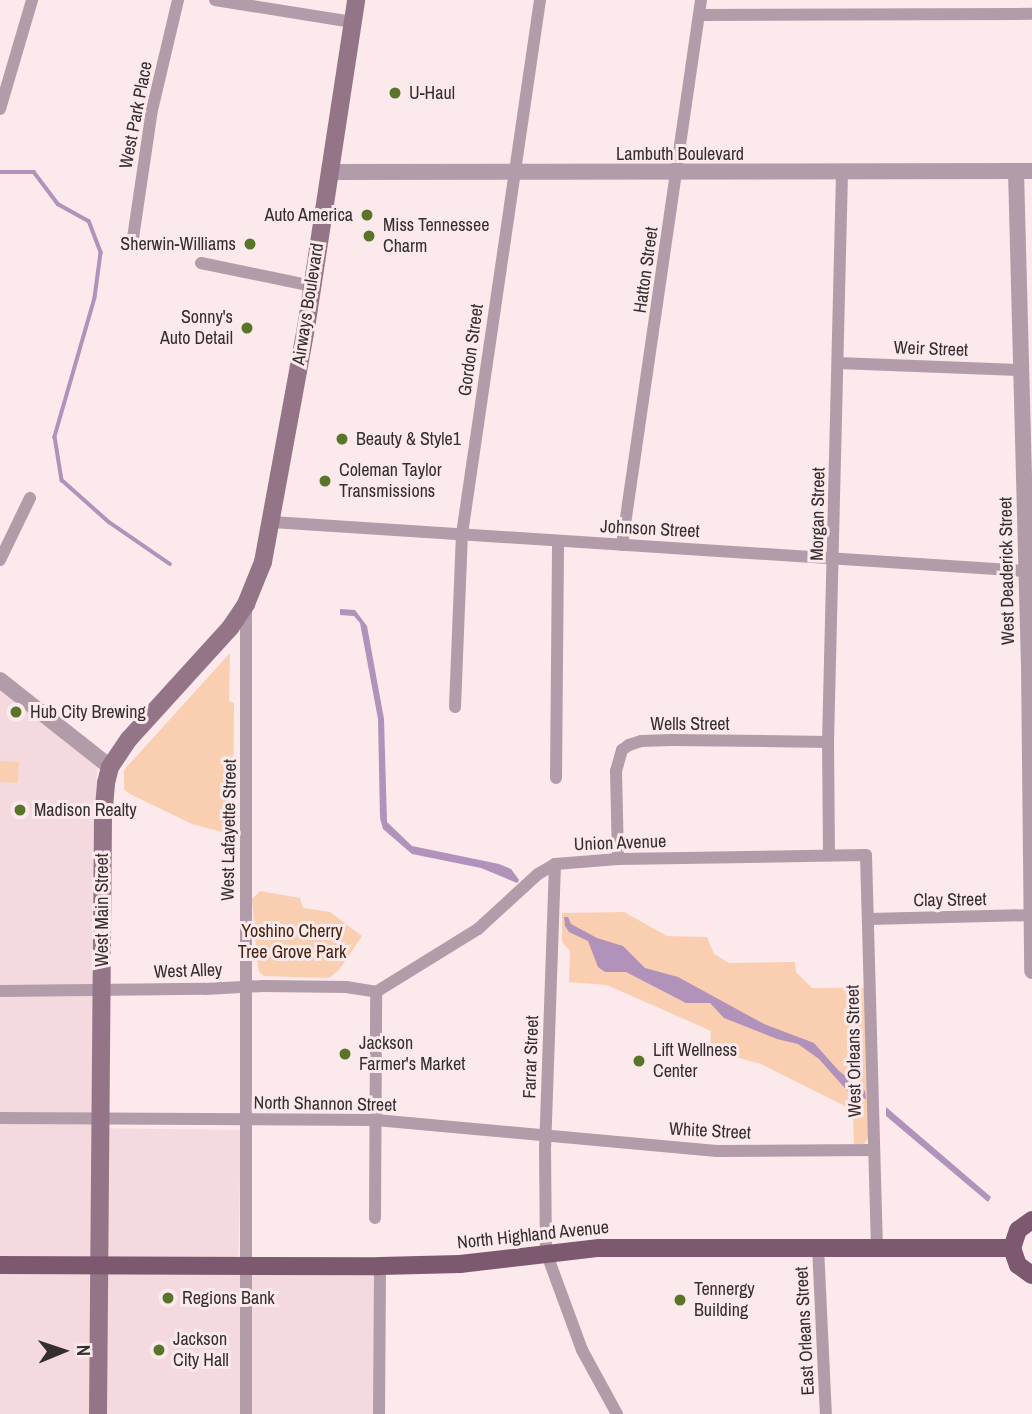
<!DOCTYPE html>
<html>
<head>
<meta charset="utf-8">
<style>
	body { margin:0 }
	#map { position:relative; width:1032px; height:1414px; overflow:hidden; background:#fbe9ec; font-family:"Archivo Narrow",sans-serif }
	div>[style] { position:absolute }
	.built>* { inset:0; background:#f4dade }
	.green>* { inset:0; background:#faceb0; transform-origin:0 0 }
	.water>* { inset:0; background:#b192ba }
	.stream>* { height:3.5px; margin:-1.75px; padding:0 1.75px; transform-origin:1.75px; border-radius:1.75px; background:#b192ba }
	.minor>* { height:12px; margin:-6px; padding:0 6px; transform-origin:6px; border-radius:6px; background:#b29ca9 }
	.tertiary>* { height:16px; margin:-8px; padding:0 8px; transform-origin:8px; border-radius:8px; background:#b29ca9 }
	.secondary>* { height:18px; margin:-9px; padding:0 9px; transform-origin:9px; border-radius:9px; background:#947587 }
	.primary>* { height:18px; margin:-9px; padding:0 9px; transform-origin:9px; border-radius:9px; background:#7d596f }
	.dots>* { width:19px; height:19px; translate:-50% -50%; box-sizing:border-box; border:4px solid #fbe9ec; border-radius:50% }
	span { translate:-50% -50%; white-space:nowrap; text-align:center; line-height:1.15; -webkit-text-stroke:6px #fbe9ec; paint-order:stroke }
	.poi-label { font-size:18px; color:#352e2f }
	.left { translate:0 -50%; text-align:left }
	.right { translate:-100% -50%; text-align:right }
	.street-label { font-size:18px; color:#352e2f }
	.park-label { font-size:18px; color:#42230c }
	.north { position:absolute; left:28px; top:1316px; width:70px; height:70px; -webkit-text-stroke:5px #fbe9ec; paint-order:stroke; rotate:88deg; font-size:19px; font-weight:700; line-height:28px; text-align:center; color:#352e2f }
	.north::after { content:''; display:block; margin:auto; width:24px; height:32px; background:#352e2f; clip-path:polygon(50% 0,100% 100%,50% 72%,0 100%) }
</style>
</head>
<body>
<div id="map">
	<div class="built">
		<div style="clip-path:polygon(0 686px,97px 765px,92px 1128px,241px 1130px,238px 1274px,376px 1274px,376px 1414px,0 1414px)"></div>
	</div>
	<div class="green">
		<div style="clip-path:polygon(230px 653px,229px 701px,234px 703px,233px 830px,222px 832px,192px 824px,128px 793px,124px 789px,124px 770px)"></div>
		<div style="left:0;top:761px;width:19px;height:21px;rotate:3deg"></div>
		<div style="clip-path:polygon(260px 891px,300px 898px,303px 908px,330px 912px,362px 936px,339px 970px,329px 978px,264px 976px,259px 972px,257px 961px,252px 899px)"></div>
		<div style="clip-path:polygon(624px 912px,667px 936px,707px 937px,714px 954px,729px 963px,795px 962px,796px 972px,812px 988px,867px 988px,870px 1136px,864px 1144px,854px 1144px,853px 1117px,843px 1105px,761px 1064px,710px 1050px,711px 1031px,607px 985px,569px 982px,570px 951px,562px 942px,562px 913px)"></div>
	</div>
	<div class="water">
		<div style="clip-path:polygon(340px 609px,355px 610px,367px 626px,384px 719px,387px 822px,412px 846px,499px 864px,511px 869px,519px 880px,517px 883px,481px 868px,412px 854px,383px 829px,380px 818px,378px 719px,360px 623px,354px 616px,340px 615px)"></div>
		<div style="clip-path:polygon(564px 917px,568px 917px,571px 924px,597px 938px,623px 946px,645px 968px,678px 977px,764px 1024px,814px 1043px,839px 1071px,865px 1091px,866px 1099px,851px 1095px,819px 1059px,798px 1044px,777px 1039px,724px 1018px,710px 1003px,686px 1003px,626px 972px,605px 972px,598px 967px,588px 941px,569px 932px,565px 926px)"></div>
		<div style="clip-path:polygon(886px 1107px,991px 1197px,988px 1202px,886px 1116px)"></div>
	</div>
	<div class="stream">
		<div style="left:0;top:172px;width:34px"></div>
		<div style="left:34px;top:172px;width:40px;rotate:53deg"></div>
		<div style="left:58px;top:204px;width:35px;rotate:29deg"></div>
		<div style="left:89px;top:221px;width:34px;rotate:69deg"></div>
		<div style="left:101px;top:253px;width:45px;rotate:97.6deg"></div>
		<div style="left:95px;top:298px;width:145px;rotate:106.1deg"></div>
		<div style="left:55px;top:437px;width:44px;rotate:80.8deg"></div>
		<div style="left:62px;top:480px;width:63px;rotate:41.8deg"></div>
		<div style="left:109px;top:522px;width:74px;rotate:34.5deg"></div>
	</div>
	<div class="minor">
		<div style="left:215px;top:0;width:139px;rotate:9.1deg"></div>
		<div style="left:699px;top:15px;width:333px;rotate:-0.2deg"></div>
		<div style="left:0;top:109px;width:114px;rotate:-73.6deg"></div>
		<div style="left:133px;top:238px;width:129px;rotate:-81.6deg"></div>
		<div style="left:152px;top:110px;width:113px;rotate:-76.7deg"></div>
		<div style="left:201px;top:263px;width:113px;rotate:11.7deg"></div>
		<div style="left:838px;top:363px;width:183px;rotate:2.2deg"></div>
		<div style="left:272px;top:522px;width:756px;rotate:3.72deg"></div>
		<div style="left:622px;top:545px;width:551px;rotate:-81.75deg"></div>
		<div style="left:0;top:560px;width:69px;rotate:-64.2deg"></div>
		<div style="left:455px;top:707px;width:173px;rotate:-87.7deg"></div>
		<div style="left:462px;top:534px;width:540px;rotate:-81.69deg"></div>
		<div style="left:556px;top:778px;width:237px;rotate:-89.5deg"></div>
		<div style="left:829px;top:855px;width:113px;rotate:-90.5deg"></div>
		<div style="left:828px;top:742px;width:569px;rotate:-88.59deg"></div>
		<div style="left:618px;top:859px;width:88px;rotate:-91.3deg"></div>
		<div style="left:616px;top:771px;width:22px;rotate:-74deg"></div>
		<div style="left:622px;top:750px;width:9px;rotate:-36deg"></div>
		<div style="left:629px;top:745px;width:13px;rotate:-18deg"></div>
		<div style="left:641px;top:741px;width:31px;rotate:-2deg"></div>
		<div style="left:672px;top:740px;width:156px;rotate:0.7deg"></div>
		<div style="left:555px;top:864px;width:282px;rotate:92deg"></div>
		<div style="left:545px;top:1146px;width:106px;rotate:89.5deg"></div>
		<div style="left:546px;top:1252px;width:104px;rotate:69.8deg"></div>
		<div style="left:582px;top:1350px;width:73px;rotate:61.3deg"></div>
		<div style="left:869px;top:919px;width:163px;rotate:-1.4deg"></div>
		<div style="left:0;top:991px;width:205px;rotate:-0.6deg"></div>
		<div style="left:205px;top:989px;width:58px;rotate:-3deg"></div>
		<div style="left:263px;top:986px;width:83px;rotate:0.7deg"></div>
		<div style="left:346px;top:987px;width:30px;rotate:9deg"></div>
		<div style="left:376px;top:992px;width:120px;rotate:-31.7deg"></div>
		<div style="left:478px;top:929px;width:81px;rotate:-42.5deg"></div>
		<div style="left:538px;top:874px;width:20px;rotate:-30deg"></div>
		<div style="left:555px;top:864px;width:63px;rotate:-4.5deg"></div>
		<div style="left:618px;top:859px;width:248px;rotate:-0.9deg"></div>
		<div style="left:866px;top:855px;width:392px;rotate:88.4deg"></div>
		<div style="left:0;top:1118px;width:376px;rotate:0.3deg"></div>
		<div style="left:376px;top:1120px;width:342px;rotate:5.2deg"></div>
		<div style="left:717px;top:1151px;width:157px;rotate:-0.4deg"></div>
		<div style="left:375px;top:1218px;width:226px;rotate:-89.7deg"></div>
		<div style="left:818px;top:1247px;width:167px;rotate:87.3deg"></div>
		<div style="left:246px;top:1414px;width:810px;rotate:-90deg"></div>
		<div style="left:379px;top:1414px;width:148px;rotate:-89.6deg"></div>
	</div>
	<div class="tertiary">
		<div style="left:1016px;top:171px;width:494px;rotate:88.5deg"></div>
		<div style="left:1029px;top:665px;width:306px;rotate:89.4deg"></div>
		<div style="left:329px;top:172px;width:703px;rotate:-0.08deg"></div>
		<div style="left:0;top:680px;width:140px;rotate:38.3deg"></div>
	</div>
	<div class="secondary">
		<div style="left:98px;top:1414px;width:596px;rotate:-89.52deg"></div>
		<div style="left:103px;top:818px;width:35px;rotate:-85deg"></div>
		<div style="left:106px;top:783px;width:16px;rotate:-76deg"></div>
		<div style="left:110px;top:767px;width:34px;rotate:-56deg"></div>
		<div style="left:129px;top:739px;width:150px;rotate:-47.7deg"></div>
		<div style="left:230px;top:628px;width:29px;rotate:-56deg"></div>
		<div style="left:246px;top:604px;width:45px;rotate:-68deg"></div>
		<div style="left:263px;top:562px;width:238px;rotate:-79.6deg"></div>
		<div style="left:306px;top:328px;width:332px;rotate:-81.3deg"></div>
	</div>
	<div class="primary">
		<div style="left:1032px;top:1220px;width:17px;rotate:144deg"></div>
		<div style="left:1018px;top:1230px;width:19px;rotate:108deg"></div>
		<div style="left:1012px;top:1248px;width:18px;rotate:71deg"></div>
		<div style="left:1018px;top:1265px;width:17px;rotate:36deg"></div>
		<div style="left:0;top:1265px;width:380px;rotate:0.2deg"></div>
		<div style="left:380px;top:1266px;width:80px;rotate:-1.4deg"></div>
		<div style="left:460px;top:1264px;width:140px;rotate:-6.6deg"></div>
		<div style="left:599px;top:1248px;width:413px"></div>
	</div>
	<div class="dots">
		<div style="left:395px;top:93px;background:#597529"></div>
		<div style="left:367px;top:215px;background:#597529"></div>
		<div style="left:369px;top:236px;background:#597529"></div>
		<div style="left:250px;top:244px;background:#597529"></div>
		<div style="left:247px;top:328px;background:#597529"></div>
		<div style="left:342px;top:439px;background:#597529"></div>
		<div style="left:325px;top:481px;background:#597529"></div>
		<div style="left:16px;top:712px;background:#597529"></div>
		<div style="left:20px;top:810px;background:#597529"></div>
		<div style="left:345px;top:1054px;background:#597529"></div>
		<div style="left:639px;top:1061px;background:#597529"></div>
		<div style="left:168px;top:1298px;background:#597529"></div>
		<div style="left:680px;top:1300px;background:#597529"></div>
		<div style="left:159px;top:1350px;background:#597529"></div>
	</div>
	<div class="poi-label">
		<span class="left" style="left:409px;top:93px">U-Haul</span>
		<span class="right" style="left:353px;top:215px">Auto America</span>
		<span class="left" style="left:383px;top:236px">Miss Tennessee<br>Charm</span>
		<span class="right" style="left:236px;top:244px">Sherwin-Williams</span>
		<span class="right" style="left:233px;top:328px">Sonny's<br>Auto Detail</span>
		<span class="left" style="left:356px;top:439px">Beauty &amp; Style1</span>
		<span class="left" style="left:339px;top:481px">Coleman Taylor<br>Transmissions</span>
		<span class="left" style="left:30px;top:712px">Hub City Brewing</span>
		<span class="left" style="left:34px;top:810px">Madison Realty</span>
		<span class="left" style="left:359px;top:1054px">Jackson<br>Farmer's Market</span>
		<span class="left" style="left:653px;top:1061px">Lift Wellness<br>Center</span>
		<span class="left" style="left:694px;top:1300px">Tennergy<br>Building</span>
		<span class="left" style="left:182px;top:1298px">Regions Bank</span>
		<span class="left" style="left:173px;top:1350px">Jackson<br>City Hall</span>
	</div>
	<div class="street-label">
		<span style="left:136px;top:115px;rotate:-79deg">West Park Place</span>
		<span style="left:680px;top:154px">Lambuth Boulevard</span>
		<span style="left:646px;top:270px;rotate:-82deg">Hatton Street</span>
		<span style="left:308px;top:304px;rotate:-81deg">Airways Boulevard</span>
		<span style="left:931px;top:349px;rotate:2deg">Weir Street</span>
		<span style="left:471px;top:350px;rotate:-82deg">Gordon Street</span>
		<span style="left:818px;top:514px;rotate:-89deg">Morgan Street</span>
		<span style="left:650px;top:529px;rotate:3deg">Johnson Street</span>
		<span style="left:1007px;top:571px;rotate:-91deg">West Deaderick Street</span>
		<span style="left:690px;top:724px">Wells Street</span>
		<span style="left:229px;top:830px;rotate:-89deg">West Lafayette Street</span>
		<span style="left:620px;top:843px;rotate:-2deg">Union Avenue</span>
		<span style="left:950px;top:900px;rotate:-1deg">Clay Street</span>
		<span style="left:102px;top:910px;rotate:-90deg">West Main Street</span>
		<span style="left:188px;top:971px;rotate:-2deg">West Alley</span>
		<span style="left:854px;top:1051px;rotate:-91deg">West Orleans Street</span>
		<span style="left:531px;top:1057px;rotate:-88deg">Farrar Street</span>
		<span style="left:325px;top:1104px;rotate:1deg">North Shannon Street</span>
		<span style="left:710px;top:1131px;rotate:3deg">White Street</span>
		<span style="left:533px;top:1235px;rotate:-6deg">North Highland Avenue</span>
		<span style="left:805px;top:1331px;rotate:-93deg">East Orleans Street</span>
	</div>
	<div class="park-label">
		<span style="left:292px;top:942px">Yoshino Cherry<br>Tree Grove Park</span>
	</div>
	<div class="north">N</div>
</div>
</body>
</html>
